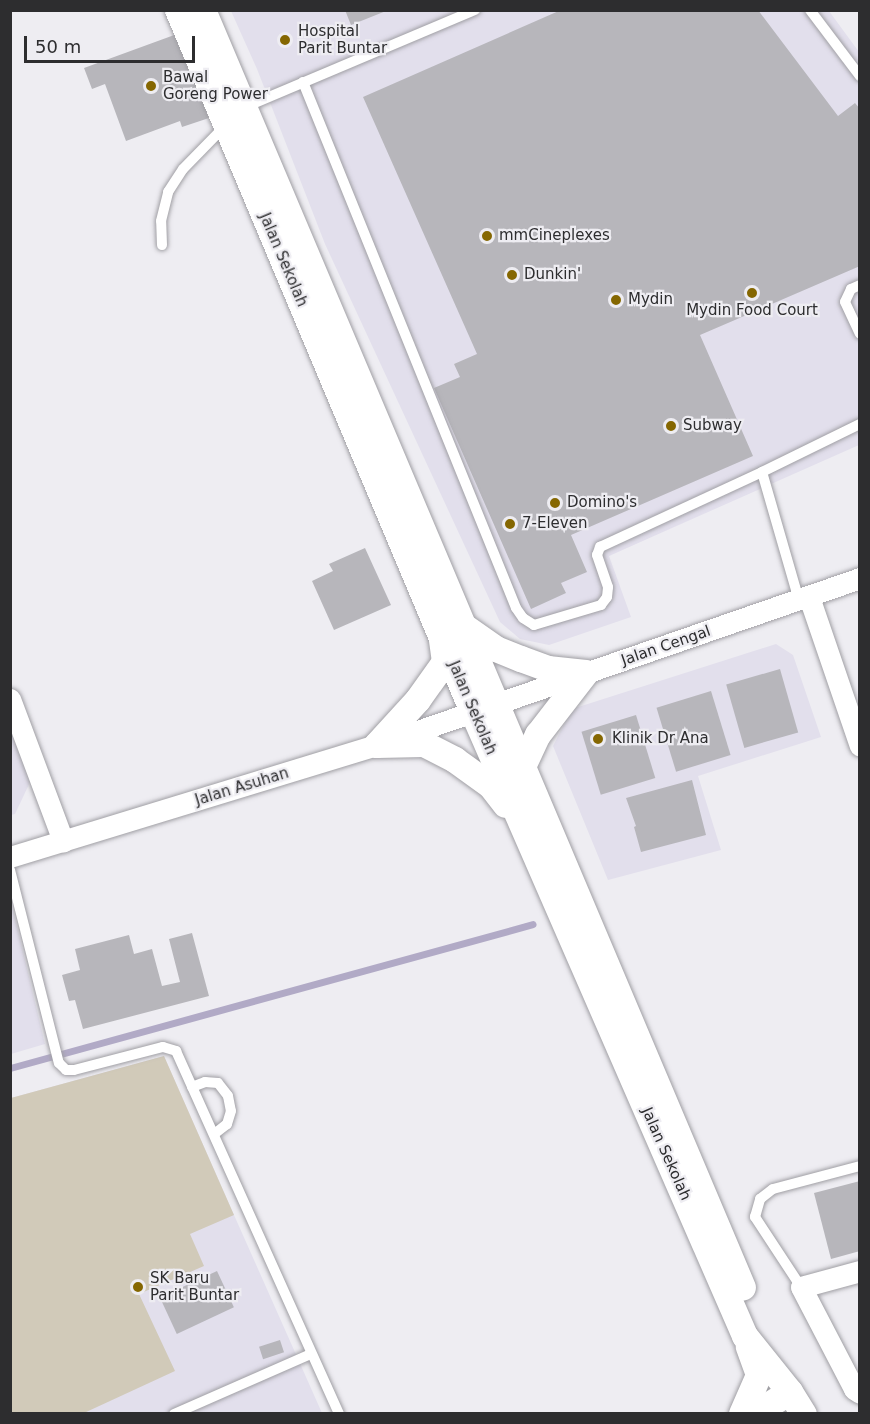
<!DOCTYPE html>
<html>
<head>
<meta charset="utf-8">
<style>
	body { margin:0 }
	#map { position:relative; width:870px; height:1424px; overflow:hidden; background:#eeedf2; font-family:"DejaVu Sans",sans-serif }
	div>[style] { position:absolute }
	.built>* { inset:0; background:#e2dfec }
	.green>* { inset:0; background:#d1cab9 }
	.stream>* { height:7px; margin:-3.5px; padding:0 3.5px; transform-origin:3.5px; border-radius:3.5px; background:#b1aac6 }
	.building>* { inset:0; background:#b7b6bb; transform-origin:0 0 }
	.roads { filter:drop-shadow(0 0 2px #a09fa4) drop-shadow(0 0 2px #a09fa4) }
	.service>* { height:10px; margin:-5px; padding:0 5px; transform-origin:5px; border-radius:5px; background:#fff }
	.minor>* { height:21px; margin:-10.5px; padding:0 10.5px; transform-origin:10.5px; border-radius:10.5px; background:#fff }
	.tertiary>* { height:26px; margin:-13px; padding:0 13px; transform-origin:13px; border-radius:13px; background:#fff }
	.dots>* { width:16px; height:16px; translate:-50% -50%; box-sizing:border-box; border:3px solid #eeedf2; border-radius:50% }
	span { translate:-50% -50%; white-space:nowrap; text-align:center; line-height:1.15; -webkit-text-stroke:4.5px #eeedf2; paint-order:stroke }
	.poi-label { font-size:15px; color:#2d2d2f }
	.left { translate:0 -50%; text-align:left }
	.street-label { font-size:15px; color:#2d2d2f }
	.frame { position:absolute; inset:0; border:12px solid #2d2d2f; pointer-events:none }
	.scale { position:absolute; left:24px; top:36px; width:171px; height:27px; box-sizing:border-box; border:3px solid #2d2d2f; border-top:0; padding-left:8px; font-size:18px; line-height:21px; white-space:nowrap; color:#2d2d2f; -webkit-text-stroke:4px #eeedf2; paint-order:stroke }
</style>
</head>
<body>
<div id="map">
	<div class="built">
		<div style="clip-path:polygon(231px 11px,829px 11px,859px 52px,859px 445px,609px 556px,631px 617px,549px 645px,520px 639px,500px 622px,325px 244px,257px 69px)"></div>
		<div style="clip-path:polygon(776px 644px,793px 655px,821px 737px,698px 776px,721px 850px,608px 880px,553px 746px,572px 709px)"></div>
		<div style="clip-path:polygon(10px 724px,32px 778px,15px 814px,11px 815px)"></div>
		<div style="clip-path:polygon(11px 901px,45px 1044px,11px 1054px,10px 1054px)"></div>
		<div style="clip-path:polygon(164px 1056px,234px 1215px,322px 1413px,11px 1414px,11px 1098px)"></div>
	</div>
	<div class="green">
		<div style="clip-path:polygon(164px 1056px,234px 1215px,190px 1234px,204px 1266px,139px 1294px,175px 1371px,84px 1413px,11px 1413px,11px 1098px)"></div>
	</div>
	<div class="stream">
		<div style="left:10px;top:1068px;width:542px;rotate:-15.39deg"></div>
	</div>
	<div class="building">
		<div style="clip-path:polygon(345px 10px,386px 10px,386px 11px,351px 25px)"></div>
		<div style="clip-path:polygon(561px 10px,758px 10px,838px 116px,855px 103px,860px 109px,860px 266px,700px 335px,753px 456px,571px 535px,587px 572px,561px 583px,566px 593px,531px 609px,434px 388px,460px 377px,454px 364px,477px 354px,363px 97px)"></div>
		<div style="clip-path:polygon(177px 34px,209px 118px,182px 127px,180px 121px,126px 141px,105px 84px,92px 89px,84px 68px)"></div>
		<div style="clip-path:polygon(365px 548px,391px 605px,334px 630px,312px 581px,333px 571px,329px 564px)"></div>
		<div style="left:780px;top:669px;width:66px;height:56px;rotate:74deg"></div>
		<div style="left:711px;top:691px;width:67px;height:57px;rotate:73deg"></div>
		<div style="left:636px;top:715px;width:66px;height:57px;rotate:73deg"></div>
		<div style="clip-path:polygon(692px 780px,706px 835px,641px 852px,634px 827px,636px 826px,626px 798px)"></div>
		<div style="clip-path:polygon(192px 933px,209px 996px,83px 1029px,75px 1000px,69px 1001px,62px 975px,80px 970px,75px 949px,129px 935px,134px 954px,152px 949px,162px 986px,180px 982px,169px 939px)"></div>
		<div style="clip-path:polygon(860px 1181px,860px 1251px,831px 1259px,814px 1193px)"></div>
		<div style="left:217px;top:1271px;width:40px;height:63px;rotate:65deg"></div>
		<div style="left:280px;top:1340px;width:13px;height:22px;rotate:72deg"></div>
	</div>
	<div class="roads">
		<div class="service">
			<div style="left:810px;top:10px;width:83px;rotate:52.9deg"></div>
			<div style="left:303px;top:82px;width:567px;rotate:67.95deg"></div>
			<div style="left:516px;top:608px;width:12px;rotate:55deg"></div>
			<div style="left:523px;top:618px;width:13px;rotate:32deg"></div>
			<div style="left:534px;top:625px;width:70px;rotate:-16.6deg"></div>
			<div style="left:601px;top:605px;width:10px;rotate:-53deg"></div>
			<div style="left:607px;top:597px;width:10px;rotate:-84deg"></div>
			<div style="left:608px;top:587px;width:34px;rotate:-109deg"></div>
			<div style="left:597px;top:555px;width:9px;rotate:-69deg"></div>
			<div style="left:600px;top:547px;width:179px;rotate:-24.8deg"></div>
			<div style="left:762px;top:472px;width:109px;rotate:-26.1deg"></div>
			<div style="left:243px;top:108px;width:252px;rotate:-22.9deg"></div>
			<div style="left:162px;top:245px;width:24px;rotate:-92deg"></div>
			<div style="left:161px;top:221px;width:30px;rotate:-76deg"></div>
			<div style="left:168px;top:192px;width:27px;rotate:-57deg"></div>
			<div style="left:183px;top:169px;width:62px;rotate:-45.7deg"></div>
			<div style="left:860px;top:285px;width:10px;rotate:156deg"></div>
			<div style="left:851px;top:289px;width:14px;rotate:115deg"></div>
			<div style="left:845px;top:302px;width:35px;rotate:65deg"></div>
			<div style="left:762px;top:472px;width:133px;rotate:73.9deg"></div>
			<div style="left:10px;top:870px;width:199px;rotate:75.8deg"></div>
			<div style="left:59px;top:1063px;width:10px;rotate:45deg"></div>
			<div style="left:66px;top:1070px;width:8px"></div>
			<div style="left:74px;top:1070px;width:92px;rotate:-14.5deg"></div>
			<div style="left:163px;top:1047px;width:14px;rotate:17deg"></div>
			<div style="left:176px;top:1051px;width:398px;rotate:65.8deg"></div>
			<div style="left:192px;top:1087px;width:14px;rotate:-21deg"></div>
			<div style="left:205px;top:1082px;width:13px;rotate:4deg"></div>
			<div style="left:218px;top:1083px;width:16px;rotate:52deg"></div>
			<div style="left:228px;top:1096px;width:15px;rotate:79deg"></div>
			<div style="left:231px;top:1111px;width:14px;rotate:107deg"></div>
			<div style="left:227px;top:1124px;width:16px;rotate:142deg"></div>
			<div style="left:801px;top:1287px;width:84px;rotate:-123.3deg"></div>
			<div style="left:755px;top:1217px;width:19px;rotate:-74deg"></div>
			<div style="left:760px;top:1199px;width:16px;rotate:-38deg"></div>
			<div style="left:773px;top:1189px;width:90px;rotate:-14.8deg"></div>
			<div style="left:174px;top:1414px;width:150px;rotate:-23.7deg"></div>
		</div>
		<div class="minor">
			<div style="left:809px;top:597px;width:157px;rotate:71.1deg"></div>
			<div style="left:10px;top:699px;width:152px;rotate:69.5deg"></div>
			<div style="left:10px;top:857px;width:384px;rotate:-17deg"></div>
			<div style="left:377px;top:745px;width:511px;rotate:-19.07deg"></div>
			<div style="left:860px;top:1271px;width:61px;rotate:164.8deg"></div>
			<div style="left:801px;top:1287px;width:115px;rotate:62.5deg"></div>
			<div style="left:854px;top:1389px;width:7px;rotate:34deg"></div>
		</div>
		<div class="tertiary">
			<div style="left:178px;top:10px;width:761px;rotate:67.21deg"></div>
			<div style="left:473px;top:712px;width:681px;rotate:66.45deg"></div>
			<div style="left:745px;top:1336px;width:72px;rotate:51.2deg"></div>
			<div style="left:790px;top:1392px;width:26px;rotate:58deg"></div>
			<div style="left:203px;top:10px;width:1387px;rotate:67.09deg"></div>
			<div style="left:462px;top:625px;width:42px;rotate:35.2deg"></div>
			<div style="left:496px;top:649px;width:27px;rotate:22deg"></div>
			<div style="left:521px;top:659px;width:29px;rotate:20deg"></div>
			<div style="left:548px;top:669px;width:38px;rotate:6deg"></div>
			<div style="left:377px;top:745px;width:47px;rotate:-1.2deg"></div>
			<div style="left:424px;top:744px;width:35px;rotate:27deg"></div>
			<div style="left:455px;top:760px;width:44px;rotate:35.8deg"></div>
			<div style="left:491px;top:786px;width:24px;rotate:52deg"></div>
			<div style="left:377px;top:745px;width:61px;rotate:-47.7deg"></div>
			<div style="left:418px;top:700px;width:47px;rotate:-54.6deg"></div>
			<div style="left:445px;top:662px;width:21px;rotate:-98deg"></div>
			<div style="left:522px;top:769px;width:38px;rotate:-65deg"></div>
			<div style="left:538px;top:735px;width:78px;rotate:-52.3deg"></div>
			<div style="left:742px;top:1414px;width:43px;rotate:-66.4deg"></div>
			<div style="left:759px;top:1375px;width:30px;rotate:-110deg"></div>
			<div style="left:755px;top:1414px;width:41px;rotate:-32.2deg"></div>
		</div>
	</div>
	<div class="dots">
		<div style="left:285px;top:40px;background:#856701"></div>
		<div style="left:151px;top:86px;background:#856701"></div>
		<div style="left:487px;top:236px;background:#856701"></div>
		<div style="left:512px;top:275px;background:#856701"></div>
		<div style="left:752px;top:293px;background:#856701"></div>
		<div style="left:616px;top:300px;background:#856701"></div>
		<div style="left:671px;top:426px;background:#856701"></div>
		<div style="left:555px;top:503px;background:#856701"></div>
		<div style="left:510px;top:524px;background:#856701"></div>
		<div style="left:598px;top:739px;background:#856701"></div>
		<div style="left:138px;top:1287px;background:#856701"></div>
	</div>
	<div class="poi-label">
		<span class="left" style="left:298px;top:40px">Hospital<br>Parit Buntar</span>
		<span class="left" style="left:163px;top:86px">Bawal<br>Goreng Power</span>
		<span class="left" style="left:499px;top:236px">mmCineplexes</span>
		<span class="left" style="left:524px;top:275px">Dunkin'</span>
		<span class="left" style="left:628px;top:300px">Mydin</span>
		<span style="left:752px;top:311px">Mydin Food Court</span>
		<span class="left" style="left:683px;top:426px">Subway</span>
		<span class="left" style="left:567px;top:503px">Domino's</span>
		<span class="left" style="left:522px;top:524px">7-Eleven</span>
		<span class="left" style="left:612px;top:739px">Klinik Dr Ana</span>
		<span class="left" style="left:150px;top:1287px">SK Baru<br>Parit Buntar</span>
	</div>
	<div class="street-label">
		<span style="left:283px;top:260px;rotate:67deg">Jalan Sekolah</span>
		<span style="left:666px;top:646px;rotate:-19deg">Jalan Cengal</span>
		<span style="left:472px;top:708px;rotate:67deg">Jalan Sekolah</span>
		<span style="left:242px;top:787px;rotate:-17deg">Jalan Asuhan</span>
		<span style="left:666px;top:1154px;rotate:66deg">Jalan Sekolah</span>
	</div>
	<div class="frame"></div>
	<div class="scale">50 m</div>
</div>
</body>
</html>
